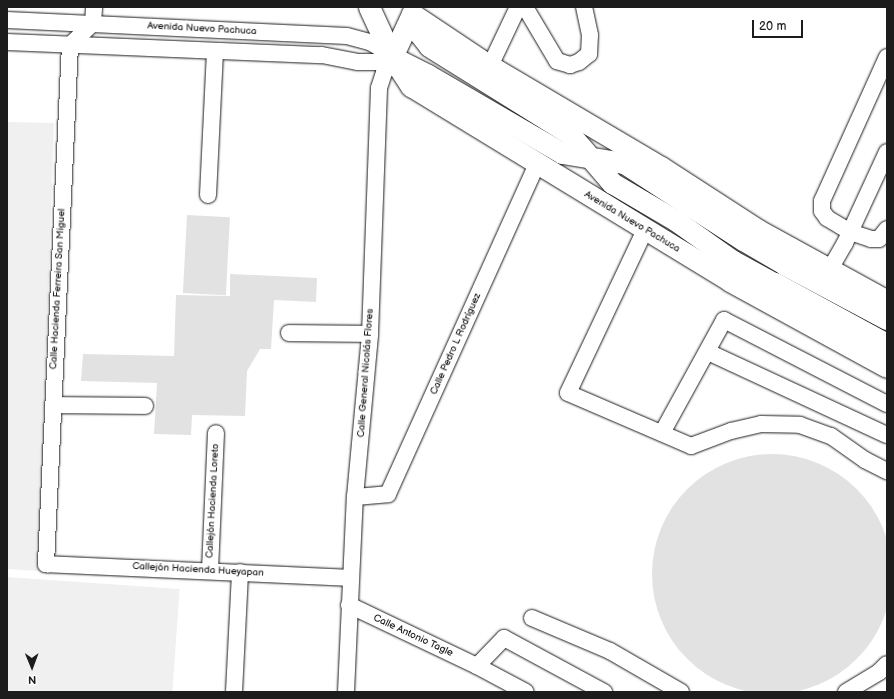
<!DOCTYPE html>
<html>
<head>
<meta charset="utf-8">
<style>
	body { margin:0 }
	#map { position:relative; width:894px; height:699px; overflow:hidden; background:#fff; font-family:"Balsamiq Sans",sans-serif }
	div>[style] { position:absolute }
	.built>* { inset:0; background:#f0f0f0; transform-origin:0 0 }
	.green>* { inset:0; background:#e2e2e2; transform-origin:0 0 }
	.round { border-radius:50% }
	.roads { filter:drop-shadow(0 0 1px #1c1c1c) drop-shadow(0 0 1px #1c1c1c) }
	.minor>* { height:16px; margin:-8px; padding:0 8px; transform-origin:8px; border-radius:8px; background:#fff }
	.major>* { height:21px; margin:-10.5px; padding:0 10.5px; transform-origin:10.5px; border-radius:10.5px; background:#fff }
	.highway>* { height:22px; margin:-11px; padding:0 11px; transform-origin:11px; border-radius:11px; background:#fff }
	span { translate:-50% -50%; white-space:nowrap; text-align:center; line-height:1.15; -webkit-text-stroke:4px #fff; paint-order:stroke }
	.street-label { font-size:10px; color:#1c1c1c }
	.frame { position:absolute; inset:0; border:8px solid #1c1c1c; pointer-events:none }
	.north { position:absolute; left:12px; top:647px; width:40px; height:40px; -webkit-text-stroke:3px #fff; paint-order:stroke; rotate:179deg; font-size:11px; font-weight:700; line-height:16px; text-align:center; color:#1c1c1c }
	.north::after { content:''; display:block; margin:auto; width:14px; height:18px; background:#1c1c1c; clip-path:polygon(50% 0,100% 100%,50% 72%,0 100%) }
	.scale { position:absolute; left:752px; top:20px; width:51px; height:18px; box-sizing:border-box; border:2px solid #1c1c1c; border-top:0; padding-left:5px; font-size:12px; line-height:14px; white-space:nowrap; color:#1c1c1c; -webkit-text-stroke:3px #fff; paint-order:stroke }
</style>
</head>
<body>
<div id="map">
	<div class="built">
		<div style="clip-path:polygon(7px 122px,54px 123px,39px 571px,7px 569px)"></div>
		<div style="left:7px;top:577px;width:173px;height:115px;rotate:4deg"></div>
	</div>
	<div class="green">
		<div style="left:187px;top:215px;width:43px;height:78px;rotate:3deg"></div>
		<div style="clip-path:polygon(230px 274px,317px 278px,316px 302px,274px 300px,271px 349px,260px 349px,247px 371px,245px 416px,192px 415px,191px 435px,154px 434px,157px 383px,81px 381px,83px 354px,174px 356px,176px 295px,230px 296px)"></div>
		<div class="round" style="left:652px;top:454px;width:240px;height:240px"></div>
	</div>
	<div class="roads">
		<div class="minor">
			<div style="left:525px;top:7px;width:63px;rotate:59.3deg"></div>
			<div style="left:557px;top:61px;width:14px;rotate:17deg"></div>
			<div style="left:570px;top:65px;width:9px;rotate:-18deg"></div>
			<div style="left:579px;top:62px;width:13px;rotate:-39deg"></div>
			<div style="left:589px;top:54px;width:19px;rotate:-87deg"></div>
			<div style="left:590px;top:35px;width:29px;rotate:-102deg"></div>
			<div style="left:7px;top:20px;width:340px;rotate:2.7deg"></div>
			<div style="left:347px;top:36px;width:24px;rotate:15deg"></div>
			<div style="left:370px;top:42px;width:26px;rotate:32deg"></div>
			<div style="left:93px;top:23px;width:32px;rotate:136deg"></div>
			<div style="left:70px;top:45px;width:520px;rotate:92.65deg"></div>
			<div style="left:46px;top:564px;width:304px;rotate:2.6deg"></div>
			<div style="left:93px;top:23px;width:16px;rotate:-86deg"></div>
			<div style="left:7px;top:42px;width:315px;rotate:2.4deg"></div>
			<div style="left:322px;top:55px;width:37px;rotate:11deg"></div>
			<div style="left:358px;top:62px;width:21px"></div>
			<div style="left:379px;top:62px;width:14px;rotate:-21deg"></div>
			<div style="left:887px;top:57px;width:158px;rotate:114.3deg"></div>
			<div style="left:822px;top:201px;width:10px;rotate:90deg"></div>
			<div style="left:822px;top:211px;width:9px;rotate:54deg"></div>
			<div style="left:827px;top:218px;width:27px;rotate:31deg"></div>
			<div style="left:850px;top:232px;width:22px;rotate:18deg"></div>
			<div style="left:871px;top:239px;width:8px"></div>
			<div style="left:879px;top:239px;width:13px;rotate:-51deg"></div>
			<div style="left:490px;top:66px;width:65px;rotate:-64.6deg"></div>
			<div style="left:208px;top:195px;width:143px;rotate:-87.2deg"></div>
			<div style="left:645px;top:230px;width:180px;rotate:115.3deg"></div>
			<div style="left:568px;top:393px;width:134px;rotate:23.3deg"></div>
			<div style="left:691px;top:446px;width:43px;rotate:-20.6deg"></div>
			<div style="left:731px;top:431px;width:31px;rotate:-13deg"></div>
			<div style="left:761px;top:424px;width:39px;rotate:1deg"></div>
			<div style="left:800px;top:425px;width:33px;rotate:20deg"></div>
			<div style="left:831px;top:436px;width:42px;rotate:35.2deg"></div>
			<div style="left:865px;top:460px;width:25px;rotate:27deg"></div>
			<div style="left:830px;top:269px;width:30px;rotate:-60deg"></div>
			<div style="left:845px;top:243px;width:100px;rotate:-65.2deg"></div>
			<div style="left:289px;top:333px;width:81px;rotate:0.7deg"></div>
			<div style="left:708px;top:352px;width:197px;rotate:24.9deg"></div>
			<div style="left:53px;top:405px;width:92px;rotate:0.6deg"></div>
			<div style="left:662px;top:433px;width:129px;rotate:-61.2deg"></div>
			<div style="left:724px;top:320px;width:183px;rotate:27.3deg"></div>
			<div style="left:355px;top:497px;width:33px;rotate:-5deg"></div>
			<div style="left:388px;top:494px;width:362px;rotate:-65.7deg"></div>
			<div style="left:210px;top:570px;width:137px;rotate:-87.5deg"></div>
			<div style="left:349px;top:605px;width:142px;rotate:25.5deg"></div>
			<div style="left:477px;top:666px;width:55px;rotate:28deg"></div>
			<div style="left:532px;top:618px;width:85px;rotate:22.9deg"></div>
			<div style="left:610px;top:651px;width:82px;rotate:30deg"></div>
			<div style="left:477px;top:666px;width:39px;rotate:-46deg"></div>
			<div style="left:504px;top:638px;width:114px;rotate:28.4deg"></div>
			<div style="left:234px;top:692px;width:120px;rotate:-87.1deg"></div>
			<div style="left:346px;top:692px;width:195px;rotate:-87.4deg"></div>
			<div style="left:355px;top:497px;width:164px;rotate:-84.7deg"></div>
			<div style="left:370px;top:334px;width:246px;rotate:-87.9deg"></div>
			<div style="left:379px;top:88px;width:16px;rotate:-72deg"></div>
			<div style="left:384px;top:73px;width:18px;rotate:-63deg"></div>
			<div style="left:846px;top:692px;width:39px;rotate:-31deg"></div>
			<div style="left:879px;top:672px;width:11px;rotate:-45deg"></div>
		</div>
		<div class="major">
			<div style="left:369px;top:7px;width:55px;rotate:65.3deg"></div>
			<div style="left:392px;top:57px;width:35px;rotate:57deg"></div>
			<div style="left:411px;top:86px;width:374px;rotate:31.4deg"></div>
			<div style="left:730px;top:281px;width:179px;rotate:28.7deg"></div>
			<div style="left:412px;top:14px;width:94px;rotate:33.7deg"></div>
			<div style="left:490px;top:66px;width:199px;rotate:30.6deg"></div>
			<div style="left:661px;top:167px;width:116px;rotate:33deg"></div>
			<div style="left:758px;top:230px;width:147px;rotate:28.8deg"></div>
			<div style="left:412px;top:14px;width:20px;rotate:70deg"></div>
			<div style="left:419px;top:33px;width:16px;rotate:52deg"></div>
			<div style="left:429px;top:46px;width:166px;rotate:32deg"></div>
			<div style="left:570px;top:134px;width:65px;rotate:49.4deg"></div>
			<div style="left:612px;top:183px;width:73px;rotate:30.4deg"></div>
			<div style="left:675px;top:220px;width:71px;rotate:35.3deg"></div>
			<div style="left:733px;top:261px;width:48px;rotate:28.7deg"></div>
			<div style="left:392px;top:57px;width:40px;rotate:26.6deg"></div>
			<div style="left:428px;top:75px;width:155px;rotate:30.2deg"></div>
			<div style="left:562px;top:153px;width:63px;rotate:9.2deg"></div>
			<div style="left:624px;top:163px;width:142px;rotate:32.9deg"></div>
			<div style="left:743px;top:240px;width:50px;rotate:30.2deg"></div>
			<div style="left:392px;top:57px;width:47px;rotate:-65.1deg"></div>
		</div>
		<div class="highway">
			<div style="left:786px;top:265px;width:115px;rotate:28.1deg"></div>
			<div style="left:775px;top:284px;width:128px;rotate:28.6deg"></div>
		</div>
	</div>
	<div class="street-label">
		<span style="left:202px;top:29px;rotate:3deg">Avenida Nuevo Pachuca</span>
		<span style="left:632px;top:222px;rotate:31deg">Avenida Nuevo Pachuca</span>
		<span style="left:58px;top:289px;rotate:-87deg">Calle Hacienda Ferreira San Miguel</span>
		<span style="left:456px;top:344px;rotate:-66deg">Calle Pedro L Rodríguez</span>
		<span style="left:366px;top:373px;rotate:-86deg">Calle General Nicolás Flores</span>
		<span style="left:213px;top:501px;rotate:-87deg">Callejón Hacienda Loreto</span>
		<span style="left:198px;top:570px;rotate:3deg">Callejón Hacienda Hueyapan</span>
		<span style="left:413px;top:636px;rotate:25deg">Calle Antonio Tagle</span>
	</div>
	<div class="frame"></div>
	<div class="north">N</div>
	<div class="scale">20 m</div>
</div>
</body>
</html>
